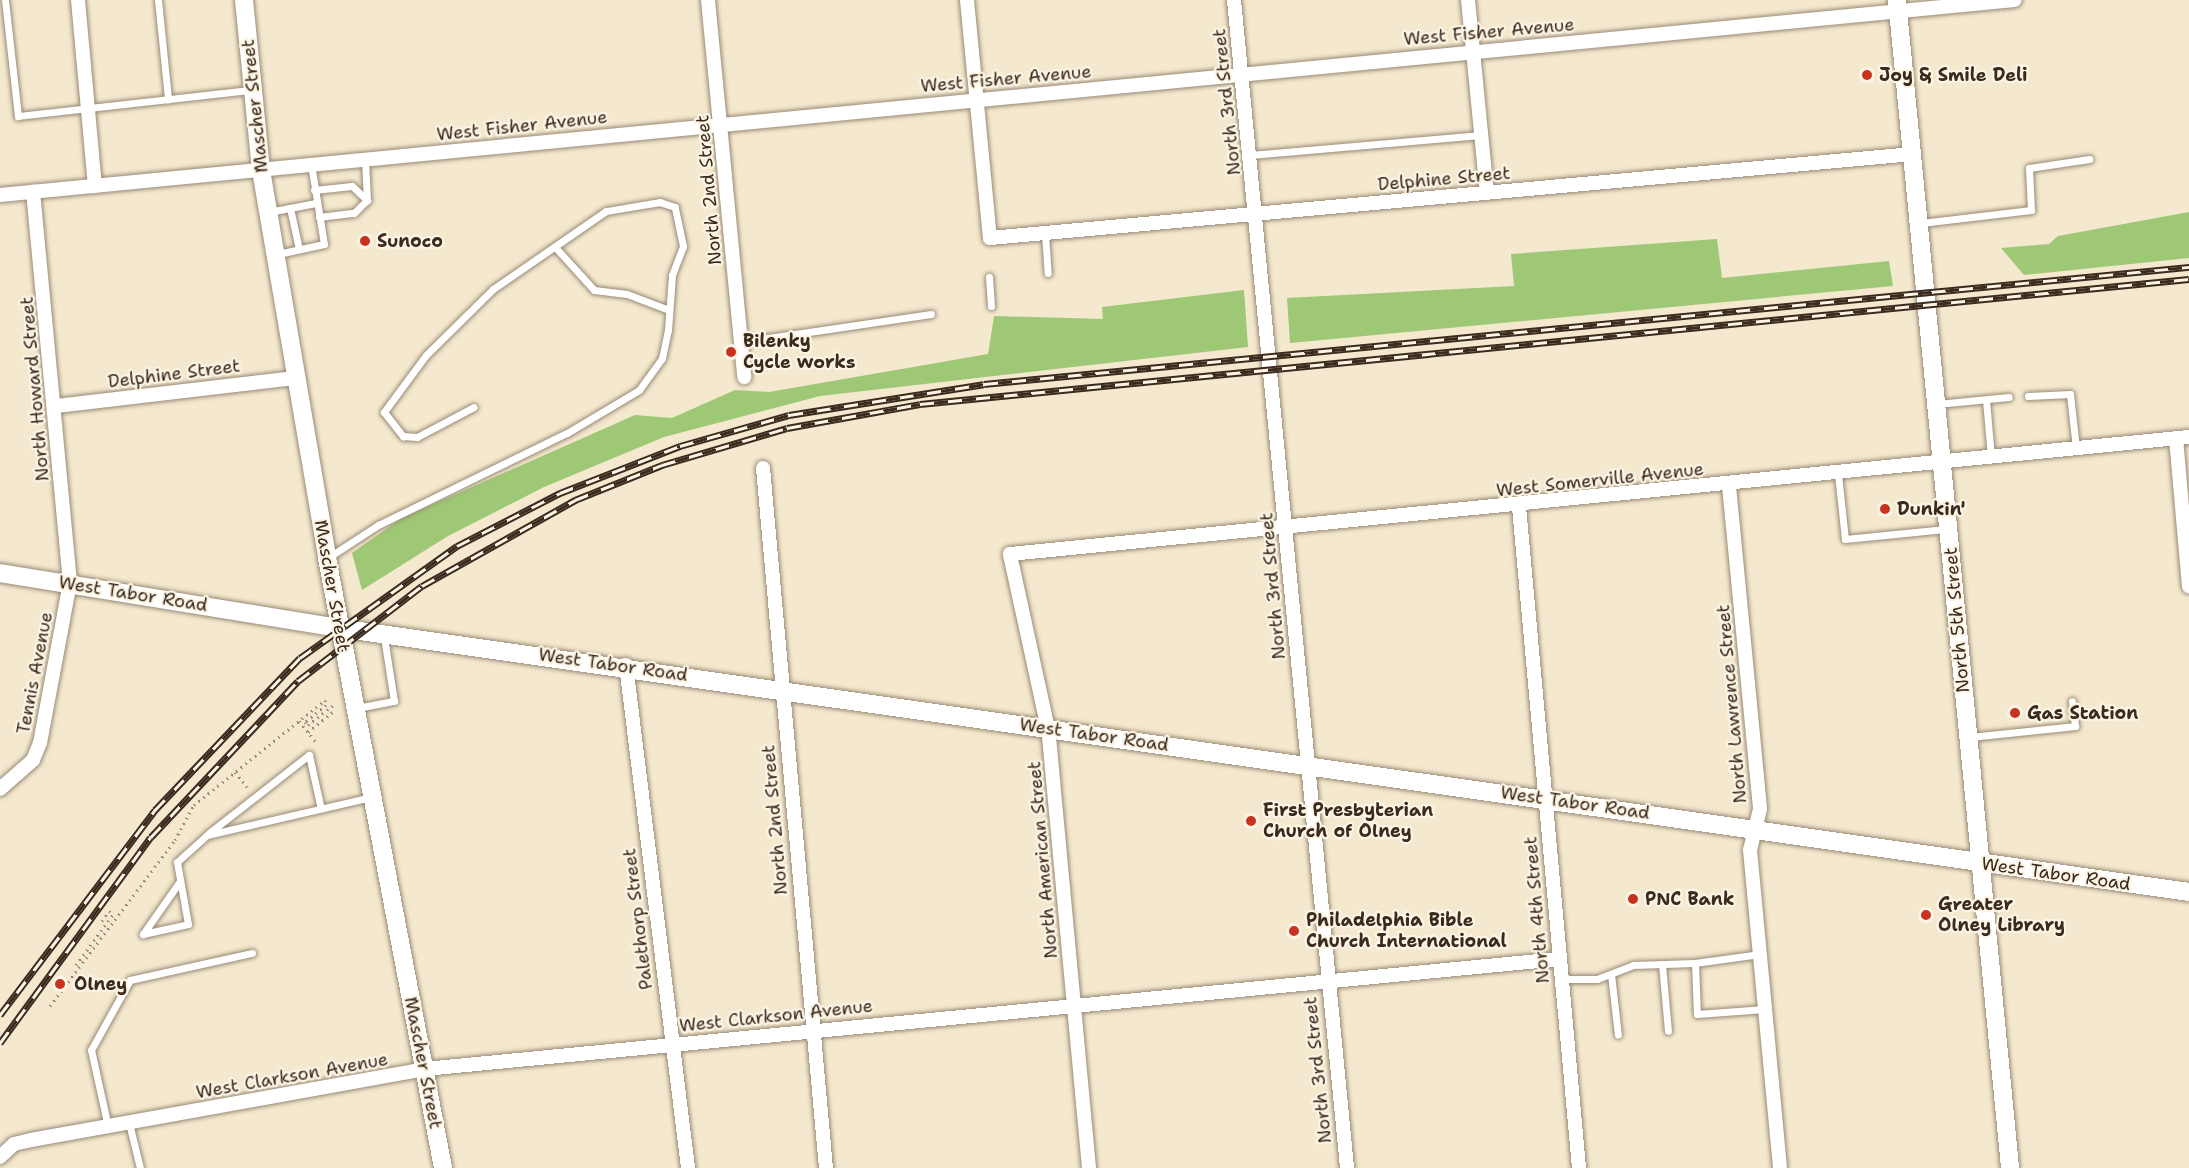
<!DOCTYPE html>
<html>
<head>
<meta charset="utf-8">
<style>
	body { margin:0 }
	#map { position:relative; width:2189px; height:1168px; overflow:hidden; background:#f4e8ce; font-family:"Shantell Sans",sans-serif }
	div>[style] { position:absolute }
	.green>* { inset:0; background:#9ec875 }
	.path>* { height:3px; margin-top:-1.5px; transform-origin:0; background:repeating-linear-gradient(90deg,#988976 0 1.5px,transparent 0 6px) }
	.roads { filter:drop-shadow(0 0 2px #988976) drop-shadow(0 0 2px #988976) }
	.service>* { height:7px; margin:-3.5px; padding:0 3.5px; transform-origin:3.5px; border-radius:3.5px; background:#fff }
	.minor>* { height:14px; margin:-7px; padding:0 7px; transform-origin:7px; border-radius:7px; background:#fff }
	.tertiary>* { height:18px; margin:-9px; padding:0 9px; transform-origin:9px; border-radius:9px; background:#fff }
	.rail>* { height:7px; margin-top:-3.5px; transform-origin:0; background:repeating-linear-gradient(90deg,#fcf5e5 0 14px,#3b2a1e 0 28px); box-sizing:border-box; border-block:2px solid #3b2a1e }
	.dots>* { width:16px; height:16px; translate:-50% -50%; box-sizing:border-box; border:3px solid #fcf5e5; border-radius:50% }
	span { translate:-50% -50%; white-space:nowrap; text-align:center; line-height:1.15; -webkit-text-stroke:4.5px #fcf5e5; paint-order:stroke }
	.street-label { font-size:18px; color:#3b2a1e }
	.poi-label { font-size:18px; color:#3b2a1e; font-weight:700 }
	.left { translate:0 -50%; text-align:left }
</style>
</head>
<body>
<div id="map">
	<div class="green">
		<div style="clip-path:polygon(2189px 212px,2189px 258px,2024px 275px,2001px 248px,2049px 244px,2058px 236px)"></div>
		<div style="clip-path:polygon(1717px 239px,1722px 278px,1889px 261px,1893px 286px,1290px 343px,1287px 298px,1514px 286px,1511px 254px)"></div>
		<div style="clip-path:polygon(1244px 290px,1248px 347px,820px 396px,664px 437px,544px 487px,448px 536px,362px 590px,352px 553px,402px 518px,635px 415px,672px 418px,735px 390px,769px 392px,988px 354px,994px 316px,1103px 319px,1102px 307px)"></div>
	</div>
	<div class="path">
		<div style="left:325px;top:700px;width:5px;rotate:79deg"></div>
		<div style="left:326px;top:705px;width:27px;rotate:141deg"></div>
		<div style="left:305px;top:722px;width:4px;rotate:45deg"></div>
		<div style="left:308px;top:725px;width:33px;rotate:-38deg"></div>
		<div style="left:299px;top:721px;width:27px;rotate:51deg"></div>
		<div style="left:308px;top:732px;width:35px;rotate:-39deg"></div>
		<div style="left:235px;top:772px;width:22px;rotate:51deg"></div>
		<div style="left:102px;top:921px;width:12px;rotate:-55deg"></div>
		<div style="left:109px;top:911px;width:5px;rotate:37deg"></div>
		<div style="left:76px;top:965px;width:63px;rotate:-54deg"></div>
		<div style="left:50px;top:1006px;width:208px;rotate:-53deg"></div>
		<div style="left:175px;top:840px;width:40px;rotate:-62deg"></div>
		<div style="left:194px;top:805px;width:168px;rotate:-38.7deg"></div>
	</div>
	<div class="roads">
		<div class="service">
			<div style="left:5px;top:0;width:117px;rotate:83.6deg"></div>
			<div style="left:18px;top:116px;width:234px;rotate:-6.4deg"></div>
			<div style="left:158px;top:0;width:100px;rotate:84.2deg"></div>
			<div style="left:1251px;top:155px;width:230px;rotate:-5deg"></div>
			<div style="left:314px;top:190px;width:38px;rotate:-6deg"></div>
			<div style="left:352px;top:186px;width:21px;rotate:43deg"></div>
			<div style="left:269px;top:212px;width:21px;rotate:-11deg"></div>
			<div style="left:319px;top:217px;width:35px;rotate:-7deg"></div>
			<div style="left:354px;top:213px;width:18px;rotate:-45deg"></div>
			<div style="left:367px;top:200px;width:41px;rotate:-92.8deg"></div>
			<div style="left:1921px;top:223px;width:111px;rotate:-6.7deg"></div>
			<div style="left:2031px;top:210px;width:42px;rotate:-92.7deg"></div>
			<div style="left:2029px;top:168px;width:61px;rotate:-8.5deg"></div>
			<div style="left:1045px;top:234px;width:39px;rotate:86deg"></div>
			<div style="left:555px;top:247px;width:58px;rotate:47.8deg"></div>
			<div style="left:594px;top:290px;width:33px;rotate:7deg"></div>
			<div style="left:627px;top:294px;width:45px;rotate:20.9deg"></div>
			<div style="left:299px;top:249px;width:42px;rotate:-102.4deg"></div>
			<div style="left:290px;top:208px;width:26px;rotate:-11deg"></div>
			<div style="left:278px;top:254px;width:47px;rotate:-12.3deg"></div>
			<div style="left:324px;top:244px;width:81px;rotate:-99.2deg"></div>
			<div style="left:989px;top:277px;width:29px;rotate:86deg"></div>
			<div style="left:741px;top:342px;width:192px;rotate:-8.4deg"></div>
			<div style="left:2028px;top:396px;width:42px;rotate:-2.7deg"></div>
			<div style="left:2070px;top:394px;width:54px;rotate:83.7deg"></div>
			<div style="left:1986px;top:400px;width:57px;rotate:85deg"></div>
			<div style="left:1937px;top:404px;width:72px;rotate:-5.6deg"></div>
			<div style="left:1838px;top:474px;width:65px;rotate:83.9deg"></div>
			<div style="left:1845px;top:539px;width:101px;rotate:-5.7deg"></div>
			<div style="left:329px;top:557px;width:59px;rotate:-33.1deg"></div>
			<div style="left:378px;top:525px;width:210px;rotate:-26deg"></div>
			<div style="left:567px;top:433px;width:84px;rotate:-30.8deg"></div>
			<div style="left:639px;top:390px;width:39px;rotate:-54deg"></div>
			<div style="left:662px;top:358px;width:29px;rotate:-78deg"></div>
			<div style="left:668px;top:330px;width:55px;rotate:-85.8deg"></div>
			<div style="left:672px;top:275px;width:31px;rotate:-69deg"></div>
			<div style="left:683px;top:246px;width:40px;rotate:-102deg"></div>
			<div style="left:675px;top:207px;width:16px;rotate:-162deg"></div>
			<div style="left:660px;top:202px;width:55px;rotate:170.5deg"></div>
			<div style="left:606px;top:211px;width:137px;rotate:145.4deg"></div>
			<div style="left:493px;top:289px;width:94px;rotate:135.4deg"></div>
			<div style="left:426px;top:355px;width:71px;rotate:126.4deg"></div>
			<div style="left:384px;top:412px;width:31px;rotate:52deg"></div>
			<div style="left:403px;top:436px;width:14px;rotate:4deg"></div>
			<div style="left:417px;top:437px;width:64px;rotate:-27.8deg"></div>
			<div style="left:357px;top:708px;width:38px;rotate:-11deg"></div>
			<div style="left:394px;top:701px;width:65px;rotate:-98.9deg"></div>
			<div style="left:1970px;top:737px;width:106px;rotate:-6deg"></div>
			<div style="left:2075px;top:726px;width:25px;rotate:-97deg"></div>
			<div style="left:209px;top:833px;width:127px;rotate:-38deg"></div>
			<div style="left:309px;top:755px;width:55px;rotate:77.5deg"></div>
			<div style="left:180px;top:881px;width:65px;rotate:124.9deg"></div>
			<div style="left:143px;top:934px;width:46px;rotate:-12.5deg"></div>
			<div style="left:188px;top:924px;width:63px;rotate:-100.1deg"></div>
			<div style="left:177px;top:862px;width:40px;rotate:-42deg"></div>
			<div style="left:207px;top:835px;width:169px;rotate:-13deg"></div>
			<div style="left:1760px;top:954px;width:66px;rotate:172.1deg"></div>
			<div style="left:1695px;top:963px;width:51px;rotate:87.8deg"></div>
			<div style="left:1697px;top:1014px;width:68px;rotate:-4.2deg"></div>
			<div style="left:1662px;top:964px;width:67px;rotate:84.9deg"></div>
			<div style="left:1611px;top:974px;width:61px;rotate:83.5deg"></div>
			<div style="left:1562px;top:979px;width:35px"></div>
			<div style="left:1597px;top:979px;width:39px;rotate:-21deg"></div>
			<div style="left:1633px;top:965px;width:62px;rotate:-1.8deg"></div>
			<div style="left:129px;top:1123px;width:46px;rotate:76.3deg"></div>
			<div style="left:108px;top:1127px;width:79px;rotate:-102.4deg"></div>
			<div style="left:91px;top:1050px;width:80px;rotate:-60.9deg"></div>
			<div style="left:130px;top:980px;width:125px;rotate:-12.5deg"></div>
		</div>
		<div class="minor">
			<div style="left:78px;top:0;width:187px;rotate:84.8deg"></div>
			<div style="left:708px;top:0;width:379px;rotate:84.5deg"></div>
			<div style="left:967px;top:0;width:239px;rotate:84.5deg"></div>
			<div style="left:990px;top:238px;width:927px;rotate:-5.2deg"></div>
			<div style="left:1234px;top:0;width:1173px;rotate:84.47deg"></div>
			<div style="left:1468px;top:0;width:194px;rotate:84.4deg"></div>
			<div style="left:0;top:195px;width:2024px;rotate:-5.53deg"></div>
			<div style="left:57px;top:406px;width:241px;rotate:-6.7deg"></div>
			<div style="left:2176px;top:438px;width:149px;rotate:85deg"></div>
			<div style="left:763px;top:468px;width:703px;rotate:84.86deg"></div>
			<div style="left:1729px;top:486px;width:324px;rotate:84.5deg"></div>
			<div style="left:1760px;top:809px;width:42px;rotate:103.7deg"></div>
			<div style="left:1750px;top:850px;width:319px;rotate:84.6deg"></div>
			<div style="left:1519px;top:507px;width:664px;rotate:84.81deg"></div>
			<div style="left:626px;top:665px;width:507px;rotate:82.97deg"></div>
			<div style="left:0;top:789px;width:44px;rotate:-41.3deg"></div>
			<div style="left:33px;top:760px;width:18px;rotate:-68deg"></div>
			<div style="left:40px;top:743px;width:163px;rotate:-79.4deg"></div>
			<div style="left:70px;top:583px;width:393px;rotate:-95.4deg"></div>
			<div style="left:0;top:1157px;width:19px;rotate:-43deg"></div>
			<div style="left:14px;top:1144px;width:17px;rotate:-13deg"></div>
			<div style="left:31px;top:1140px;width:400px;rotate:-10.2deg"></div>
			<div style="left:425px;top:1069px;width:1139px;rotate:-5.54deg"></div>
			<div style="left:1089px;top:1168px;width:441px;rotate:-95.3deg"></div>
			<div style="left:1048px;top:729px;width:179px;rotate:-102.3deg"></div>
			<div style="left:1010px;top:554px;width:1185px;rotate:-5.67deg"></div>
		</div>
		<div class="tertiary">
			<div style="left:244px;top:0;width:171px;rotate:84.3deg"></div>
			<div style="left:261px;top:170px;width:394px;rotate:80.3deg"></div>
			<div style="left:327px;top:558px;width:621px;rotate:79.23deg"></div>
			<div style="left:1897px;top:0;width:1173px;rotate:84.47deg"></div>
			<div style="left:0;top:573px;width:343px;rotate:9.2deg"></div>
			<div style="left:339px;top:628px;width:1869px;rotate:8.12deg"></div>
		</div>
	</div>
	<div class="rail">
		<div style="left:0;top:1015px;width:257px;rotate:-52.9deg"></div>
		<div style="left:155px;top:810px;width:210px;rotate:-46.4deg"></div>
		<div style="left:300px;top:658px;width:193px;rotate:-35.5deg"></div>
		<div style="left:457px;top:546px;width:116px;rotate:-27.2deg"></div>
		<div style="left:560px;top:493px;width:129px;rotate:-21.4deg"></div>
		<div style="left:680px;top:446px;width:113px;rotate:-15.9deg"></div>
		<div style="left:789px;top:415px;width:197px;rotate:-9deg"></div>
		<div style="left:984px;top:384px;width:1211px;rotate:-5.55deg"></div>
		<div style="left:0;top:1043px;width:255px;rotate:-53.8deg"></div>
		<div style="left:151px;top:837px;width:214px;rotate:-46.7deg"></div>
		<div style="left:298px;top:681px;width:156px;rotate:-37.5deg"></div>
		<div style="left:422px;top:586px;width:176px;rotate:-29.3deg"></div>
		<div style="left:575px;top:500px;width:94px;rotate:-21.9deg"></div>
		<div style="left:662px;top:465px;width:130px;rotate:-16.5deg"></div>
		<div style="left:787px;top:428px;width:135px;rotate:-10.2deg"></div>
		<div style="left:920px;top:404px;width:1275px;rotate:-5.63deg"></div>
	</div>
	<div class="dots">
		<div style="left:1867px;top:75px;background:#c8321e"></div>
		<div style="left:365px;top:241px;background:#c8321e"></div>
		<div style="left:731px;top:352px;background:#c8321e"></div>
		<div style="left:1885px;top:509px;background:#c8321e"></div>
		<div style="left:2015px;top:713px;background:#c8321e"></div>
		<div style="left:1251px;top:821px;background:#c8321e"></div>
		<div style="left:1633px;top:899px;background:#c8321e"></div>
		<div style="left:1926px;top:915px;background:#c8321e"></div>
		<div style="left:1294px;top:931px;background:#c8321e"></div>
		<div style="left:60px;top:984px;background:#c8321e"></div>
	</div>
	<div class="street-label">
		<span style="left:1489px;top:32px;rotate:-5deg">West Fisher Avenue</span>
		<span style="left:1006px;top:79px;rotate:-5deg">West Fisher Avenue</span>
		<span style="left:1227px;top:102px;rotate:-96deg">North 3rd Street</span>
		<span style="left:255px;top:106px;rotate:-96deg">Mascher Street</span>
		<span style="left:522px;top:126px;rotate:-6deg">West Fisher Avenue</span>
		<span style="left:1444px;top:179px;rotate:-5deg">Delphine Street</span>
		<span style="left:709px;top:190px;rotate:-95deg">North 2nd Street</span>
		<span style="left:174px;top:374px;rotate:-7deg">Delphine Street</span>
		<span style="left:35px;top:389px;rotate:-95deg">North Howard Street</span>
		<span style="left:1600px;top:480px;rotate:-6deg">West Somerville Avenue</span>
		<span style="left:332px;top:586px;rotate:80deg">Mascher Street</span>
		<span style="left:1273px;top:586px;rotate:-95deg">North 3rd Street</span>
		<span style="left:133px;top:594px;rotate:9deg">West Tabor Road</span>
		<span style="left:1957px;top:620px;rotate:-95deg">North 5th Street</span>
		<span style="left:613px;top:665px;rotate:8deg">West Tabor Road</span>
		<span style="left:35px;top:673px;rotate:-79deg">Tennis Avenue</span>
		<span style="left:1732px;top:704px;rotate:-95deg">North Lawrence Street</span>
		<span style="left:1094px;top:735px;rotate:8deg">West Tabor Road</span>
		<span style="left:1575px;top:803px;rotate:8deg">West Tabor Road</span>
		<span style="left:775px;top:820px;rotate:-95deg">North 2nd Street</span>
		<span style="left:1043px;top:860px;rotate:-95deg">North American Street</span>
		<span style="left:2056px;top:874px;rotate:8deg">West Tabor Road</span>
		<span style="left:1537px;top:910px;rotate:-95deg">North 4th Street</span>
		<span style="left:638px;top:919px;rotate:-97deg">Palethorp Street</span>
		<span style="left:776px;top:1016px;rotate:-6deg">West Clarkson Avenue</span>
		<span style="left:423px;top:1063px;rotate:79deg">Mascher Street</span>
		<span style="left:1318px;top:1070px;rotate:-96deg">North 3rd Street</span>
		<span style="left:292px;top:1076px;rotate:-10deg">West Clarkson Avenue</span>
	</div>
	<div class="poi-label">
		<span class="left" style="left:1879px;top:75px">Joy &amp; Smile Deli</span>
		<span class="left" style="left:377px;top:241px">Sunoco</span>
		<span class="left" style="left:743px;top:352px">Bilenky<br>Cycle works</span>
		<span class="left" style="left:1897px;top:509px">Dunkin'</span>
		<span class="left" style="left:2027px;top:713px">Gas Station</span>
		<span class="left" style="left:1263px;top:821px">First Presbyterian<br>Church of Olney</span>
		<span class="left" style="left:1645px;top:899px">PNC Bank</span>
		<span class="left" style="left:1938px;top:915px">Greater<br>Olney Library</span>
		<span class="left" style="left:1306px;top:931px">Philadelphia Bible<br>Church International</span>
		<span class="left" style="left:74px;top:984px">Olney</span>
	</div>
</div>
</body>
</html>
